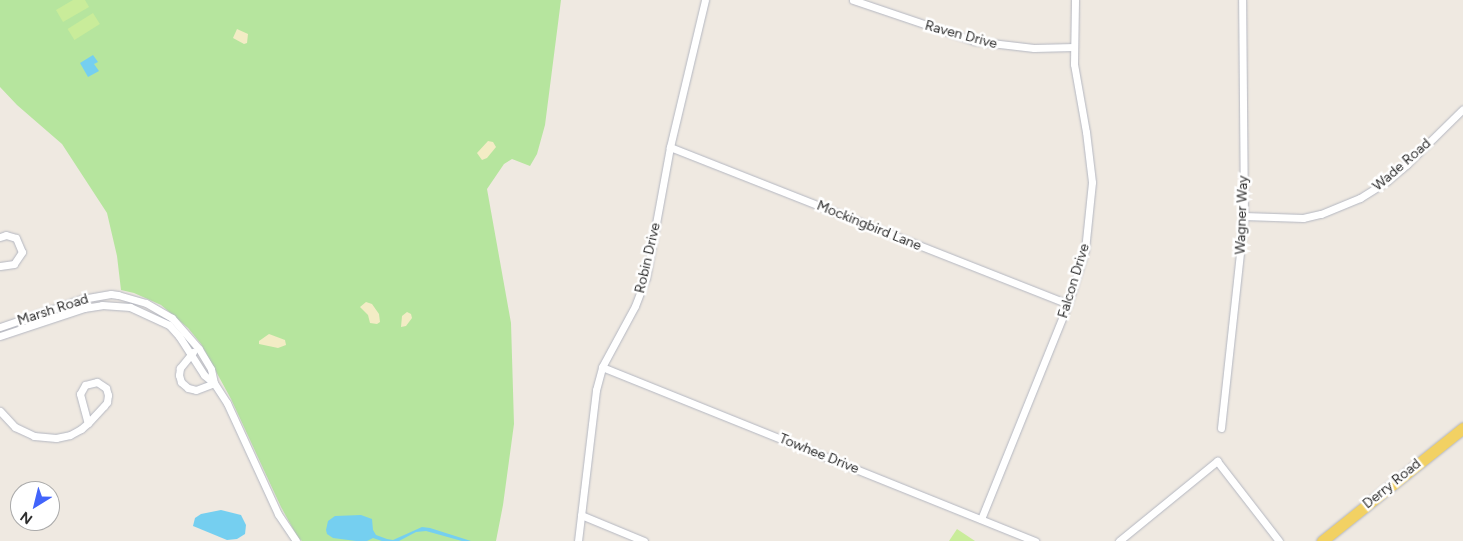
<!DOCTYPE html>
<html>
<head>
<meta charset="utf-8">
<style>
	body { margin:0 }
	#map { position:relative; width:1463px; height:541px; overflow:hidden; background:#efe9e1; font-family:Figtree,sans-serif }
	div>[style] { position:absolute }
	.green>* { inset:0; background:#b6e59e }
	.sand>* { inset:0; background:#f3ecc5 }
	.pitch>* { inset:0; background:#c9ec9a; transform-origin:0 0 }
	.water>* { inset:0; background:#75cff0 }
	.roads { filter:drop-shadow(0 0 1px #b4b7c1) drop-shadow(0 0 1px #b4b7c1) }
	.street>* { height:7px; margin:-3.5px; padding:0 3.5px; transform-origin:3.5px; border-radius:3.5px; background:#fff }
	.primary>* { height:11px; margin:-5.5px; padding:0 5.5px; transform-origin:5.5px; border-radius:5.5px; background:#f2d163 }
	span { translate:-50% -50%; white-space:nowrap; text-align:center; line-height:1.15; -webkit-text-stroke:5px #fff; paint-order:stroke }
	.street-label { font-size:14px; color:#2e2e2e }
	.north { position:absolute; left:10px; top:481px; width:50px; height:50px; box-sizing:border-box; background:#fff; border:1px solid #ababab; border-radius:50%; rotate:216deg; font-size:14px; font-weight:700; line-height:20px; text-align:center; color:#2e2e2e }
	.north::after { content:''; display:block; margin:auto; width:18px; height:22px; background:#4264fb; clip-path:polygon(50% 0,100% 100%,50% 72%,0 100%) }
</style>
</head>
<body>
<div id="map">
	<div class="green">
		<div style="clip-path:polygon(0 0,561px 0,545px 125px,537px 154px,530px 166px,512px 159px,504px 164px,487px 189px,511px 323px,514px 424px,503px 505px,496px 541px,302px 541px,298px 538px,281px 507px,231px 399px,201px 344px,188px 328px,161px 305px,134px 293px,121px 290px,117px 256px,107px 213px,62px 144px,17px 105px,0 87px)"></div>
	</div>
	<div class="sand">
		<div style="clip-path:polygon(237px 29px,248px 34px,247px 43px,244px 44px,233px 38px)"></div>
		<div style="clip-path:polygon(488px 141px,493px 142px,496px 147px,487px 158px,482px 160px,477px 153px)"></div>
		<div style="clip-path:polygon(366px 302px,372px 304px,379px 314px,380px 322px,377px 324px,370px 323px,368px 315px,360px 307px)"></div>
		<div style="clip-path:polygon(407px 312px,411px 314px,412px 318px,406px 326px,401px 327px,402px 316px)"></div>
		<div style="clip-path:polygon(269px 334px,285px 340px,286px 345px,278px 348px,259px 344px,259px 341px)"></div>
	</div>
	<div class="pitch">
		<div style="clip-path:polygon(73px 0,85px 0,89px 7px,63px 22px,56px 10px)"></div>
		<div style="left:93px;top:13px;width:13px;height:30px;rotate:58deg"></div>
		<div style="clip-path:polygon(957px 529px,975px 541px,949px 541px)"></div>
	</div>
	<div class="water">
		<div style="clip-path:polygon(93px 55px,98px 62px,94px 64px,99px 71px,88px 77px,80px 63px)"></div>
		<div style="clip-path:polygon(221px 510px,241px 515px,246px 525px,245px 534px,237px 539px,227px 540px,193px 526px,195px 518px,201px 514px)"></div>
		<div style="clip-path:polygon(361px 515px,372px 519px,373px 530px,376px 535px,387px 539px,393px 540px,422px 527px,430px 528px,471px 541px,462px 541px,426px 531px,416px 532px,399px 541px,382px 541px,373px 538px,367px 541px,356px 541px,333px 538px,327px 534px,326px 530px,328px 521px,335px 516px)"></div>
	</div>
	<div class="roads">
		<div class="street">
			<div style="left:853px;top:0;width:128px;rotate:18.7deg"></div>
			<div style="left:974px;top:41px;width:60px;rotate:6.7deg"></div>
			<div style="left:1034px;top:48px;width:40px;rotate:-1.4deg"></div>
			<div style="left:670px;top:147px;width:428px;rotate:21.5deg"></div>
			<div style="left:1244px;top:216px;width:59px;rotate:1.9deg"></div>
			<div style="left:1303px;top:218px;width:18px;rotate:-13deg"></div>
			<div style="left:1321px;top:214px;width:42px;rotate:-22.3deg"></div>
			<div style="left:1360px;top:198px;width:32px;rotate:-32deg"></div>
			<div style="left:1387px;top:181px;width:26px;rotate:-40deg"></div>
			<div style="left:1407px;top:164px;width:78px;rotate:-44.5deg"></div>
			<div style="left:0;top:237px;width:6px;rotate:-18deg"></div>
			<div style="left:6px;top:235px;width:10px;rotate:17deg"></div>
			<div style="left:16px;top:238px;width:15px;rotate:67deg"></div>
			<div style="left:22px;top:252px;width:14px;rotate:124deg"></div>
			<div style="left:14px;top:264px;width:14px;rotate:172deg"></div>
			<div style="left:0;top:327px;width:87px;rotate:-18.9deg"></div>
			<div style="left:82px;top:299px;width:29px;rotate:-10deg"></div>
			<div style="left:111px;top:294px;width:7px;rotate:8deg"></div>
			<div style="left:118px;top:295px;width:29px;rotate:16deg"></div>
			<div style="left:146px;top:303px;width:30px;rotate:30deg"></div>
			<div style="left:172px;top:318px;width:41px;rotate:48.9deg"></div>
			<div style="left:199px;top:349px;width:23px;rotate:59deg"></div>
			<div style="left:211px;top:369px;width:14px;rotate:78deg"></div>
			<div style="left:0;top:336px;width:89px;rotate:-18.4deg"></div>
			<div style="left:84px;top:308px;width:18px;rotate:-9deg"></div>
			<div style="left:102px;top:305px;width:28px;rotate:4deg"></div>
			<div style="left:130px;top:307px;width:43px;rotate:24.8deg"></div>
			<div style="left:169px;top:325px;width:15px;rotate:48deg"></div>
			<div style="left:179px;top:336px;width:46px;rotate:57.3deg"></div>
			<div style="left:204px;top:375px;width:13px;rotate:39deg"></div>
			<div style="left:214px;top:383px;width:24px;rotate:57deg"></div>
			<div style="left:227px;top:403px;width:122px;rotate:65.3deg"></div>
			<div style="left:278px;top:514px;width:32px;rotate:56deg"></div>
			<div style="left:193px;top:352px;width:21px;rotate:129deg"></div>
			<div style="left:180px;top:368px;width:7px;rotate:98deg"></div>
			<div style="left:179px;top:375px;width:7px;rotate:74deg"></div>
			<div style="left:181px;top:382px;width:9px;rotate:41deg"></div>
			<div style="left:188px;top:388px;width:8px;rotate:14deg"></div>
			<div style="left:196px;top:390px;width:19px;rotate:-21deg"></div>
			<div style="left:602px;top:367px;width:467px;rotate:21.9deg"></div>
			<div style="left:0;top:411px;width:22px;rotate:47deg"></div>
			<div style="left:15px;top:427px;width:21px;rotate:25deg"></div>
			<div style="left:34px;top:436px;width:22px;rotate:5deg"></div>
			<div style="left:56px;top:438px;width:14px;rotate:-12deg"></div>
			<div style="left:70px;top:435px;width:13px;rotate:-29deg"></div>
			<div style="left:81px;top:429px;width:9px;rotate:-41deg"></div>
			<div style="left:88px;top:423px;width:23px;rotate:-47deg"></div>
			<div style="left:104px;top:406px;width:5px;rotate:-53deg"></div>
			<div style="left:107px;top:402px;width:7px;rotate:-82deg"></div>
			<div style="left:108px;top:395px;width:7px;rotate:-106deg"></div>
			<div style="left:106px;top:388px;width:11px;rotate:-146deg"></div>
			<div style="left:97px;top:382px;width:12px;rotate:166deg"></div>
			<div style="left:85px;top:385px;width:10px;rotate:119deg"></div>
			<div style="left:80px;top:394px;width:30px;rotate:75deg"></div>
			<div style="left:1221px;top:428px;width:213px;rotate:-83.8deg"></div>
			<div style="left:1244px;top:216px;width:216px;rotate:-90.5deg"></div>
			<div style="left:581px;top:515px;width:68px;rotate:22.4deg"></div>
			<div style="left:981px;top:519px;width:232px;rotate:-68deg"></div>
			<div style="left:1068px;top:304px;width:57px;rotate:-72.5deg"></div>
			<div style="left:1085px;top:250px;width:68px;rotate:-84.1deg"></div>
			<div style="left:1092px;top:182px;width:50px;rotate:-96.8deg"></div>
			<div style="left:1086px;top:132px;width:69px;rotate:-100deg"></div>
			<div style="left:1074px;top:64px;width:64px;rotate:-89.1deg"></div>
			<div style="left:578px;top:541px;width:152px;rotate:-83.2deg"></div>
			<div style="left:596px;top:390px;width:24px;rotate:-75deg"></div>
			<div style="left:602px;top:367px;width:69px;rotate:-61.6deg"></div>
			<div style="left:635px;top:306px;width:30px;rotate:-69deg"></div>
			<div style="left:646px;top:278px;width:133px;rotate:-79.6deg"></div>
			<div style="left:670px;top:147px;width:151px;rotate:-76.6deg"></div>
			<div style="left:1119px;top:541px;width:127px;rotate:-39.2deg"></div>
			<div style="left:1217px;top:461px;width:101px;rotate:52.2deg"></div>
		</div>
		<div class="primary">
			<div style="left:1322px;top:541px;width:181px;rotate:-38.7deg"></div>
		</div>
	</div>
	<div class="street-label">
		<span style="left:961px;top:35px;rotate:15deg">Raven Drive</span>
		<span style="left:1402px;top:165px;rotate:-41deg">Wade Road</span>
		<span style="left:1242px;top:215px;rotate:-88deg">Wagner Way</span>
		<span style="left:869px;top:226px;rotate:22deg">Mockingbird Lane</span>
		<span style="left:648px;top:258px;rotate:-77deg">Robin Drive</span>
		<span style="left:1074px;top:281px;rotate:-73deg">Falcon Drive</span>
		<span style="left:53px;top:310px;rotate:-18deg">Marsh Road</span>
		<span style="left:819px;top:454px;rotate:22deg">Towhee Drive</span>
		<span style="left:1392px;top:484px;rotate:-39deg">Derry Road</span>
	</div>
	<div class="north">N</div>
</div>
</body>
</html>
